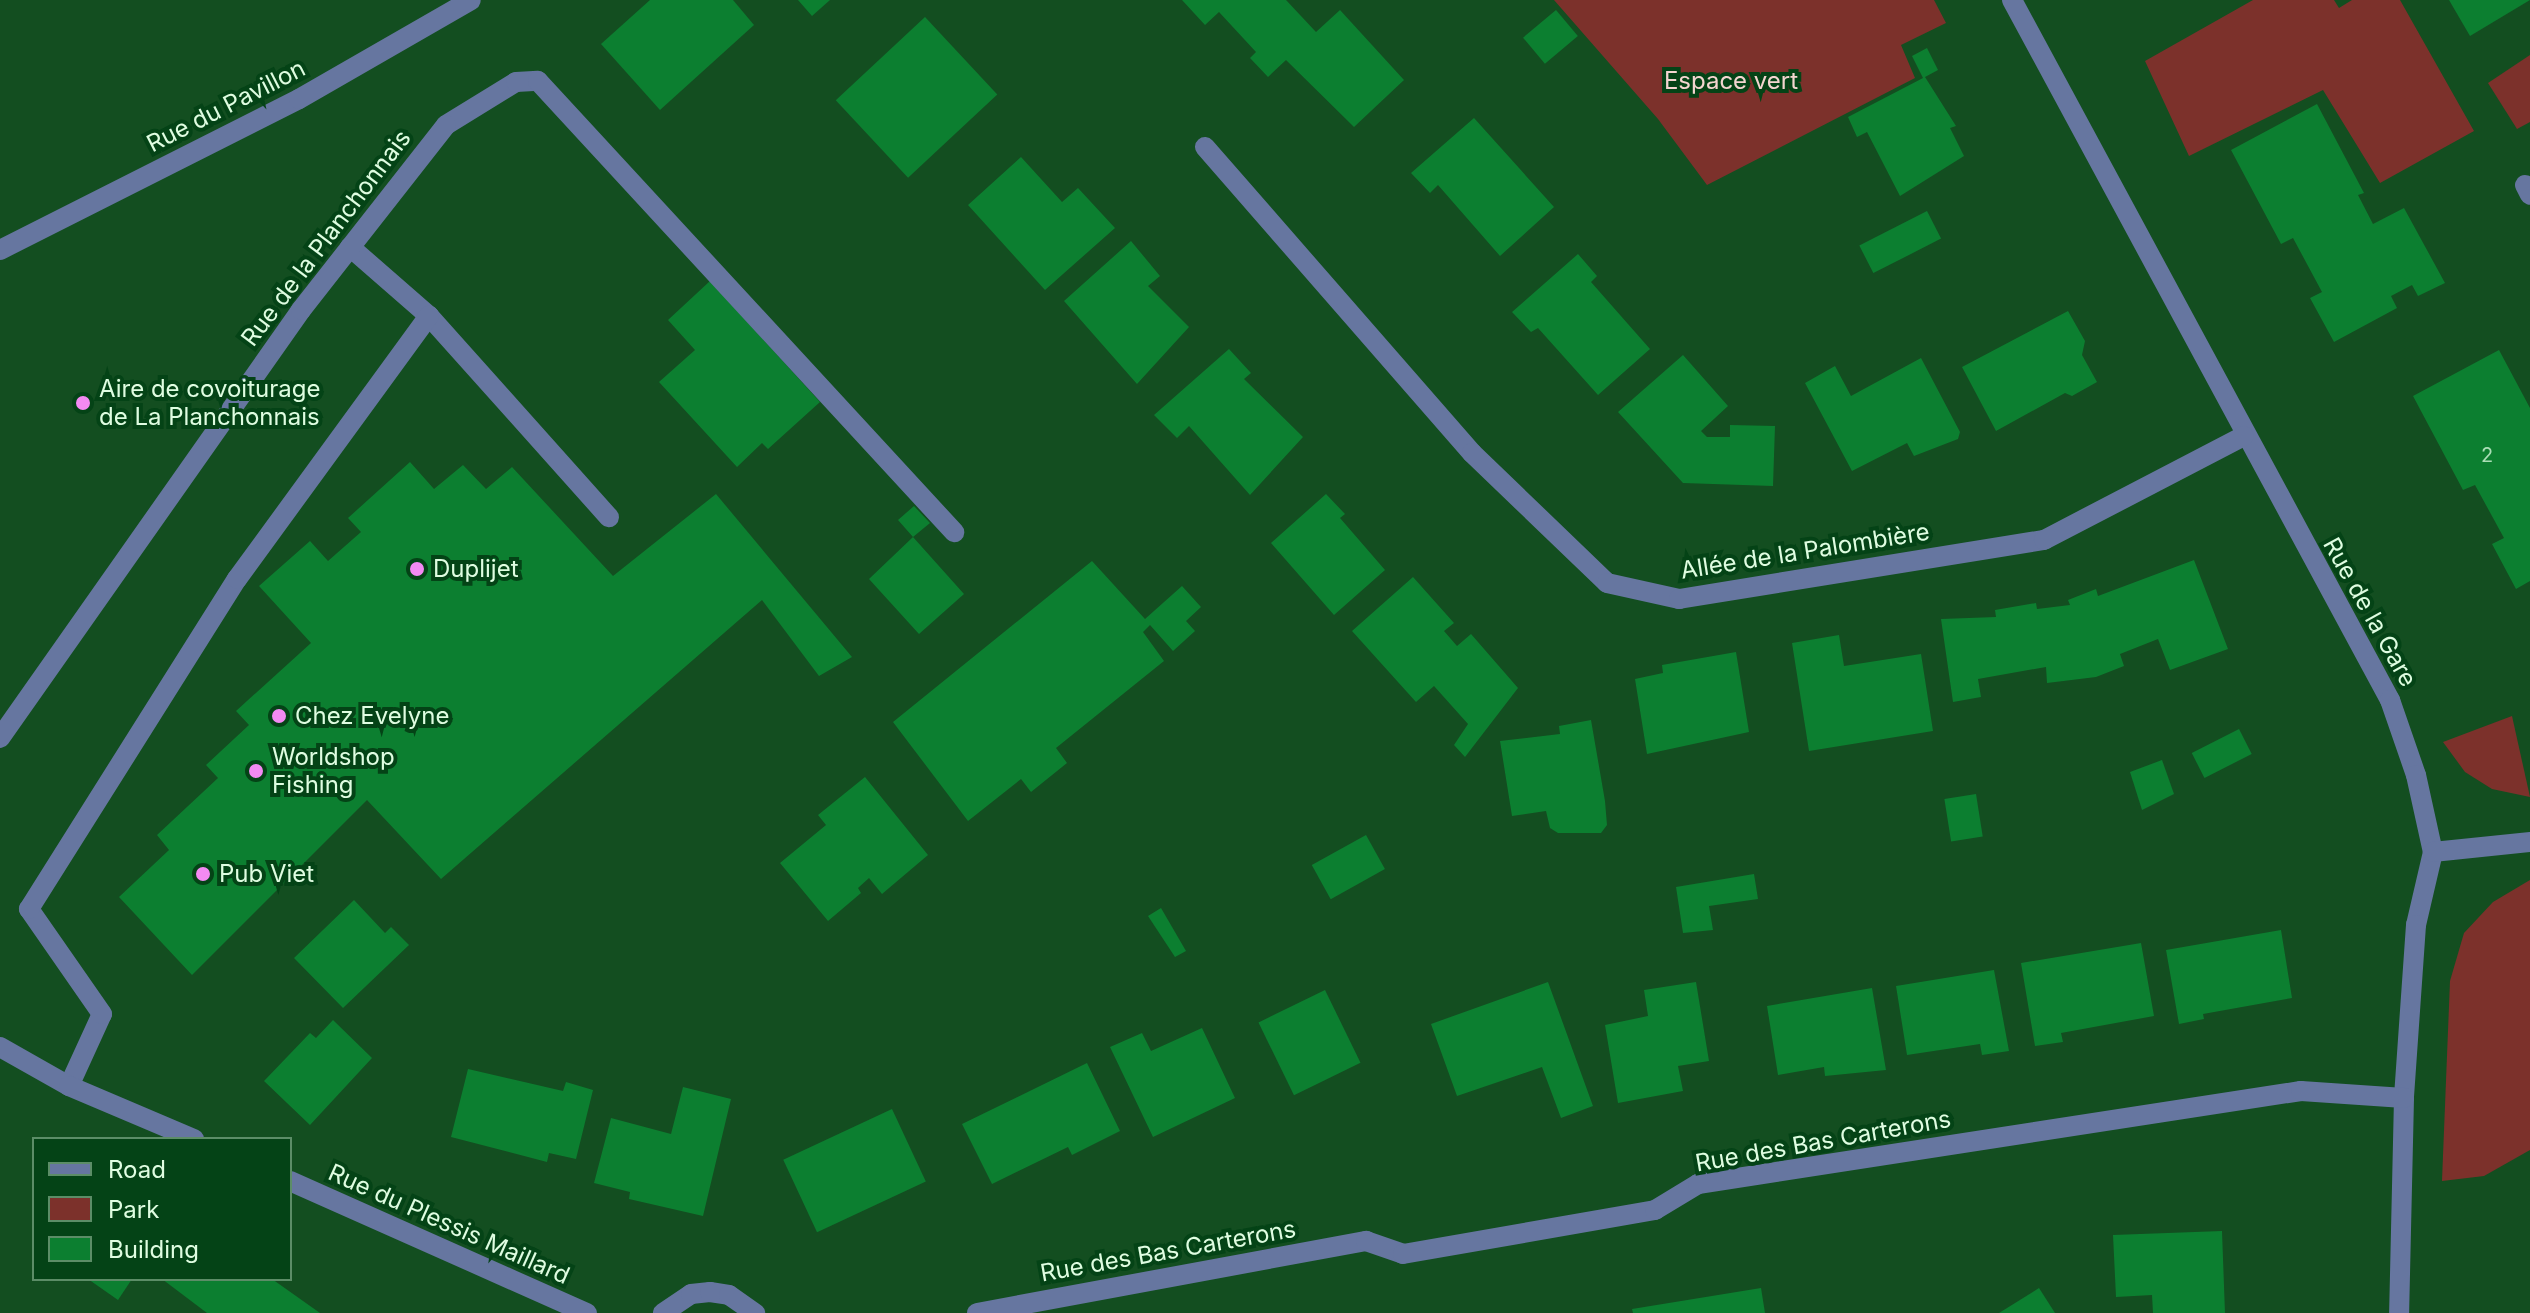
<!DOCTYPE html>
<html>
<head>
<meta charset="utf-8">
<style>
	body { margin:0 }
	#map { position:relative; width:2530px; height:1313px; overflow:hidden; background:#134e20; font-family:Inter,sans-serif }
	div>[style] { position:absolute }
	.green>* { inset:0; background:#7c312b }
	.building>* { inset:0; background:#0c7f30; transform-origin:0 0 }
	.service>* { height:20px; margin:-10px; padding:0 10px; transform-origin:10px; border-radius:10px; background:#6676a0 }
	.minor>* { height:20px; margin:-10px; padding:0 10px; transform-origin:10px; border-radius:10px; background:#6676a0 }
	.tertiary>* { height:20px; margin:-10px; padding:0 10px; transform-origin:10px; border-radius:10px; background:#6676a0 }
	.dots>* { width:22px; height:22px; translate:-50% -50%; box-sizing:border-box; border:4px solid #044316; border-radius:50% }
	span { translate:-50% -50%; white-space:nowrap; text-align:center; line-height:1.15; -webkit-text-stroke:8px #044316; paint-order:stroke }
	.number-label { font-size:20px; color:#aadeb5 }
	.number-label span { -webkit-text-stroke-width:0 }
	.park-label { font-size:24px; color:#f4d5d0 }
	.street-label { font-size:24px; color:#dffde1 }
	.poi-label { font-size:24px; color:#dffde1 }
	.left { translate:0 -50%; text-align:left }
	.legend { position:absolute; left:32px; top:1137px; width:260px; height:144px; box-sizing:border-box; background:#044316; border:2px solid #5c8d67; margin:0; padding:10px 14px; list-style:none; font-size:24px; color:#dffde1 }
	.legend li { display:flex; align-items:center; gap:16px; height:40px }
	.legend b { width:40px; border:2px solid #5c8d67 }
</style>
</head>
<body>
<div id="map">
	<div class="green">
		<div style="clip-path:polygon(1554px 0,1934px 0,1946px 23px,1901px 45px,1915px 78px,1707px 185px,1658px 119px)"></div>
		<div style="clip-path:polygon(2253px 0,2334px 0,2339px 8px,2352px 0,2400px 0,2474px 131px,2380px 183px,2323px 90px,2189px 156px,2145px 61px)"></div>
		<div style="clip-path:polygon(2530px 55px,2530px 122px,2517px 129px,2488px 83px)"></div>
		<div style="clip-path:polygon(2512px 716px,2530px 797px,2492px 789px,2465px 772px,2443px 742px)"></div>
		<div style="clip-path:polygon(2530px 880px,2530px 1150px,2484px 1176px,2442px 1181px,2450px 981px,2464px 933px,2493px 902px)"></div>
	</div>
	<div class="building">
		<div style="clip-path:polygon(650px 0,733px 0,754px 25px,660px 110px,601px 44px)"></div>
		<div style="clip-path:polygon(798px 0,830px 0,812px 16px)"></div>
		<div style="clip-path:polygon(1182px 0,1286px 0,1316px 32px,1340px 10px,1404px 80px,1354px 127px,1286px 60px,1268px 77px,1250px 58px,1256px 52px,1219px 12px,1205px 25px)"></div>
		<div style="clip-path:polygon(2449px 0,2530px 0,2470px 36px)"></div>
		<div style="left:1556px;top:10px;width:34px;height:43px;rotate:50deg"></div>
		<div style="left:925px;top:17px;width:106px;height:122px;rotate:47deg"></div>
		<div style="clip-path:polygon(1927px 48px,1938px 70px,1925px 77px,1956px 126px,1950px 128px,1964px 156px,1900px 196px,1867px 132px,1857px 137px,1848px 117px,1923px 78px,1912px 56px)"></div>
		<div style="clip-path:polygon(2317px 104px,2364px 193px,2358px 195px,2373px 224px,2404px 208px,2445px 283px,2418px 296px,2412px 285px,2391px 296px,2397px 308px,2334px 342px,2310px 298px,2322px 292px,2293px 238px,2281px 244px,2231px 150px)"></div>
		<div style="clip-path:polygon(1474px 118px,1554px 207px,1500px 256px,1438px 185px,1430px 193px,1411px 173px)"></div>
		<div style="clip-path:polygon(1021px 157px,1062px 202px,1078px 188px,1115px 228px,1045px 290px,968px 205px)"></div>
		<div style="left:1927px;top:211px;width:31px;height:76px;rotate:63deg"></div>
		<div style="clip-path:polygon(1131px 241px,1160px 276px,1148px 286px,1189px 327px,1137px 384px,1064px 301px)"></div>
		<div style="clip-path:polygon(1578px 254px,1597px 276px,1591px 282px,1650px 349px,1598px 395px,1538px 328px,1531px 332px,1512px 312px)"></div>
		<div style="clip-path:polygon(710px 281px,820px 402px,768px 449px,762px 443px,737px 467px,659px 382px,695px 350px,668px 320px)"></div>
		<div style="clip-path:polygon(2068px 311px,2085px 341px,2082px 355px,2097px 382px,2072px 396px,2065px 393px,1996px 431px,1962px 367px)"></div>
		<div style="clip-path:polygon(1229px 349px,1251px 373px,1244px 379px,1303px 437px,1250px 495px,1189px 426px,1177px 438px,1154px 415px)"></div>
		<div style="clip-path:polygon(2499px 350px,2530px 408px,2530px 581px,2516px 589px,2492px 544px,2504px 538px,2475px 485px,2463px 490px,2413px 396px)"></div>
		<div style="clip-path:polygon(1683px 355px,1728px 406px,1701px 431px,1707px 437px,1730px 437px,1730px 425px,1775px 426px,1773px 486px,1683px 483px,1618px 412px)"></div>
		<div style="clip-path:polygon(1921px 358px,1960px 432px,1958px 439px,1914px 456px,1907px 443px,1852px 471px,1805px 383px,1835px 366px,1851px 396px)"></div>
		<div style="clip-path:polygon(410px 462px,434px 489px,463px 465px,486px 489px,512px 467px,613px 576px,716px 494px,852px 657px,819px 676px,762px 600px,441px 879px,367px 800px,192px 975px,119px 897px,169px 850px,157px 835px,218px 778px,206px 765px,249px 725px,236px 711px,311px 643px,259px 586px,310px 541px,328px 561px,361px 532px,348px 518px)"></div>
		<div style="clip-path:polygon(1326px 494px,1345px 514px,1340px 518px,1385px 570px,1334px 615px,1271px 543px)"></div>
		<div style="clip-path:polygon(914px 506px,930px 523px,913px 537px,964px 594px,919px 634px,869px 579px,913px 537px,898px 520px)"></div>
		<div style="clip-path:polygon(2194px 560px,2228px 649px,2170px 670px,2158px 639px,2120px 654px,2124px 666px,2096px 677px,2047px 683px,2046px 667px,1978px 679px,1981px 697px,1953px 702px,1941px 619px,1996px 617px,1995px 610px,2036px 603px,2037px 609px,2070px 605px,2068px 600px,2096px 589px,2098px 596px)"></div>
		<div style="clip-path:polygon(1092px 561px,1145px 619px,1182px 586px,1201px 607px,1186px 621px,1195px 631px,1173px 651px,1150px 625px,1143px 632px,1164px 661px,1056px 748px,1067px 763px,1031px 792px,1021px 779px,968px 821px,893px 722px)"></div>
		<div style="clip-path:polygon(1413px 577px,1454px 623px,1444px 631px,1457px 646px,1471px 634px,1518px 688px,1465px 757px,1454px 745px,1468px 724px,1434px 686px,1416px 702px,1352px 631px)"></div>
		<div style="clip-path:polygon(1839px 635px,1844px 666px,1921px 654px,1933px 731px,1809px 751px,1792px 643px)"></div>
		<div style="clip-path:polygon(1736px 652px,1749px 732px,1647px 754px,1635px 679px,1663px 673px,1662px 665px)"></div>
		<div style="clip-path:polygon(1591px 720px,1605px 801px,1607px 825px,1601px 833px,1558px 833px,1550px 828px,1546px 811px,1512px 816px,1500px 741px,1560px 734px,1559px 726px)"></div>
		<div style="left:2239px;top:729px;width:28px;height:53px;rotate:63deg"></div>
		<div style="clip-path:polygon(2162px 760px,2174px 794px,2142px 810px,2130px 772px)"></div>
		<div style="clip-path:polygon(865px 777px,928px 855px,882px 894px,869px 878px,858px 888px,861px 893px,828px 921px,780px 863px,826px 825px,818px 815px)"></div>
		<div style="left:1976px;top:794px;width:43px;height:32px;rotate:81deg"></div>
		<div style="left:1366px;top:835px;width:39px;height:62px;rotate:61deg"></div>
		<div style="clip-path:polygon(1754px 874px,1758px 899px,1709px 906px,1713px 930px,1683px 933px,1676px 887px)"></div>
		<div style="clip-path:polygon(354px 900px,385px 933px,391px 927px,409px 945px,343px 1008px,294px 958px)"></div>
		<div style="clip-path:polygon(1161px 908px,1186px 951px,1175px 957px,1148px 916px)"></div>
		<div style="clip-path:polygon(2281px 930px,2292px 998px,2203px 1014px,2204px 1019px,2179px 1024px,2166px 950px)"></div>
		<div style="clip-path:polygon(2141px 943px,2154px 1016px,2061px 1033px,2063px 1042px,2035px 1046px,2021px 963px)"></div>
		<div style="clip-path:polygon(1994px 970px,2009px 1051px,1982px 1055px,1980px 1044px,1907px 1055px,1896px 986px)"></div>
		<div style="clip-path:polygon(1548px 982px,1593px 1106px,1561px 1118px,1542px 1067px,1457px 1096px,1431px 1024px)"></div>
		<div style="clip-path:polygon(1696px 982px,1709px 1061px,1678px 1066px,1683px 1091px,1618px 1103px,1605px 1025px,1648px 1016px,1644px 990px)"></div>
		<div style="clip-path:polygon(1872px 988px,1886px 1070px,1825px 1076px,1824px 1067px,1778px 1075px,1767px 1006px)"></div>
		<div style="left:1325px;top:990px;width:81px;height:74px;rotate:64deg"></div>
		<div style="clip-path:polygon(333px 1020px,372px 1058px,310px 1125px,264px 1081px,310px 1033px,316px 1038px)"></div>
		<div style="clip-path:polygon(1202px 1028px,1235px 1098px,1153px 1137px,1110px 1047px,1142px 1033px,1151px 1051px)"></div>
		<div style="clip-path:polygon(1087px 1063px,1120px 1131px,1072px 1155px,1068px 1147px,992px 1184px,962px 1124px)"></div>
		<div style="clip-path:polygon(468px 1069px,563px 1091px,566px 1082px,593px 1090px,576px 1159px,549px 1153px,547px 1162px,451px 1137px)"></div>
		<div style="clip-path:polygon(683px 1087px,731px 1099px,703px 1216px,629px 1199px,630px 1192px,594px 1183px,611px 1118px,671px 1134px)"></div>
		<div style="left:892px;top:1109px;width:80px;height:120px;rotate:65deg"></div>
		<div style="clip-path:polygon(2222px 1231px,2225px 1313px,2153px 1313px,2152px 1295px,2116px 1297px,2113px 1235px)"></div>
		<div style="clip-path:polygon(88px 1279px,132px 1279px,118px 1300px)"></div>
		<div style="clip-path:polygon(162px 1279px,272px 1279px,320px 1313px,207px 1313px)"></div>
		<div style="clip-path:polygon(1761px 1288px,1765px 1313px,1633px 1313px,1632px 1309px)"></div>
		<div style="clip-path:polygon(2039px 1288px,2055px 1313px,1999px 1313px)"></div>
	</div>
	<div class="service">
		<div style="left:446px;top:125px;width:82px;rotate:-31.6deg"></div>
		<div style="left:516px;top:82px;width:22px;rotate:-3deg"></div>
		<div style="left:538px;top:81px;width:614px;rotate:47.31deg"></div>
		<div style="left:350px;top:247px;width:105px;rotate:41.1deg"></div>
		<div style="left:429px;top:316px;width:270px;rotate:48.2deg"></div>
		<div style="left:69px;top:1086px;width:79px;rotate:-65.4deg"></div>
		<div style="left:102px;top:1014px;width:128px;rotate:-124.8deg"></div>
		<div style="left:29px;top:909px;width:390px;rotate:-57.8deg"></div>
		<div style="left:237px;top:579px;width:326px;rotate:-53.9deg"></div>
	</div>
	<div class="minor">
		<div style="left:2012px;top:0;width:796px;rotate:61.63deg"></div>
		<div style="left:2390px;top:700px;width:79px;rotate:70.9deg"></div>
		<div style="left:2416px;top:775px;width:79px;rotate:77.6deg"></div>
		<div style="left:2433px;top:852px;width:75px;rotate:103.1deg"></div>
		<div style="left:2416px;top:925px;width:173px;rotate:94deg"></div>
		<div style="left:2404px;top:1098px;width:215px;rotate:91.3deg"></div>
		<div style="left:1205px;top:147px;width:406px;rotate:48.9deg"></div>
		<div style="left:1472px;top:453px;width:187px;rotate:43.9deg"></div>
		<div style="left:1607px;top:583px;width:74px;rotate:12.5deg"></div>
		<div style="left:1679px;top:599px;width:370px;rotate:-9.2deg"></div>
		<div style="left:2044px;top:540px;width:225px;rotate:-27.5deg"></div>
		<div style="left:2525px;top:185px;width:11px;rotate:63deg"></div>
		<div style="left:0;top:738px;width:523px;rotate:-54.88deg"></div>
		<div style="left:301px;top:310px;width:235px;rotate:-51.9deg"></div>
		<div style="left:2433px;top:852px;width:98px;rotate:-5.9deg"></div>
		<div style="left:977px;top:1313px;width:396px;rotate:-10.5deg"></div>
		<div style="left:1366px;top:1241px;width:39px;rotate:19deg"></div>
		<div style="left:1403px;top:1254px;width:256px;rotate:-9.9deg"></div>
		<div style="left:1655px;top:1210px;width:50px;rotate:-31.2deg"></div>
		<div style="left:1698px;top:1184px;width:610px;rotate:-8.77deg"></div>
		<div style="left:2301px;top:1091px;width:103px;rotate:3.9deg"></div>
	</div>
	<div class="tertiary">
		<div style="left:0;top:250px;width:335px;rotate:-26.8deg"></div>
		<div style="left:299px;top:99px;width:198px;rotate:-29.9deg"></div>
		<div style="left:0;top:1047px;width:79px;rotate:29.5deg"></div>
		<div style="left:69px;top:1086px;width:136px;rotate:23deg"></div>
		<div style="left:290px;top:1181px;width:325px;rotate:24deg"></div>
		<div style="left:663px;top:1313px;width:34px;rotate:-34deg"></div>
		<div style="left:691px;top:1294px;width:19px;rotate:-6deg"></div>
		<div style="left:710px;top:1292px;width:19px;rotate:9deg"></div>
		<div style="left:729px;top:1295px;width:32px;rotate:35deg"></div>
	</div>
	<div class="dots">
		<div style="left:83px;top:403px;background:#f38af2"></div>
		<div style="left:417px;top:569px;background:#f38af2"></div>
		<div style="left:279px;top:716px;background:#f38af2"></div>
		<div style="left:256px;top:771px;background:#f38af2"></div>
		<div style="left:203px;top:874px;background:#f38af2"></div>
	</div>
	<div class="number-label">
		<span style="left:2487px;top:455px">2</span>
	</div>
	<div class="park-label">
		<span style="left:1731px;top:81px">Espace vert</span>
	</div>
	<div class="street-label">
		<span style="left:226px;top:106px;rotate:-27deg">Rue du Pavillon</span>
		<span style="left:326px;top:238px;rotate:-53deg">Rue de la Planchonnais</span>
		<span style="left:1805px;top:551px;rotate:-9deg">Allée de la Palombière</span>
		<span style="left:2370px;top:612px;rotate:61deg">Rue de la Gare</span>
		<span style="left:1823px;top:1141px;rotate:-10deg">Rue des Bas Carterons</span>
		<span style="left:449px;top:1224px;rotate:24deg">Rue du Plessis Maillard</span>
		<span style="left:1168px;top:1251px;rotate:-10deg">Rue des Bas Carterons</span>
	</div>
	<div class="poi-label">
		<span class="left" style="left:99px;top:403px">Aire de covoiturage<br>de La Planchonnais</span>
		<span class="left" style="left:433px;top:569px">Duplijet</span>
		<span class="left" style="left:295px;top:716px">Chez Evelyne</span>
		<span class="left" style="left:272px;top:771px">Worldshop<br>Fishing</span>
		<span class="left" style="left:219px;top:874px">Pub Viet</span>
	</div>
	<ul class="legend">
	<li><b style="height:10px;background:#6676a0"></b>Road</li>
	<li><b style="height:22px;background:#7c312b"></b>Park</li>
	<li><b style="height:22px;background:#0c7f30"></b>Building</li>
	</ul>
</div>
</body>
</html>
